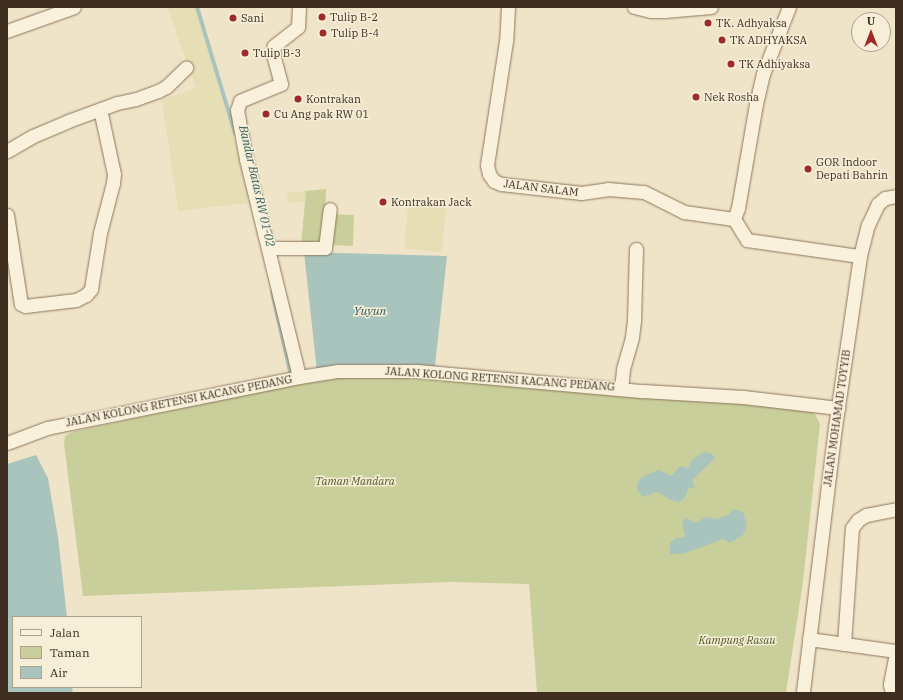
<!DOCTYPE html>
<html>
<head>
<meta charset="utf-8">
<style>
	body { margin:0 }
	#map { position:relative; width:903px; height:700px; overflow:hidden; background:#f0e4c8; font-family:"IBM Plex Serif",serif }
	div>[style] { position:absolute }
	.farmland>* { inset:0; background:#e6deb5; transform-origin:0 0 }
	.green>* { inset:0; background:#c9cf9b; transform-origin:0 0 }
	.water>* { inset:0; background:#a9c4bc }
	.stream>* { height:4px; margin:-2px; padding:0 2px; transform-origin:2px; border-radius:2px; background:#a9c4bc }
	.roads { filter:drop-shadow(0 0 1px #8d765c) drop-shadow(0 0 1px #8d765c) }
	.minor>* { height:13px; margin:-6.5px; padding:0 6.5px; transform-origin:6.5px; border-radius:6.5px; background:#faf1dc }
	.dots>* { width:11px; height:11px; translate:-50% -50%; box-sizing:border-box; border:2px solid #f7eed8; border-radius:50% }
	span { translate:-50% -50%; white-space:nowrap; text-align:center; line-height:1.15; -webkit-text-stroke:3px #f7eed8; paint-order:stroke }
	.poi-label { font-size:11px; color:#3d2e20 }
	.left { translate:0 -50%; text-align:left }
	.street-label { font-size:11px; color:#3d2e20 }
	.park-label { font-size:11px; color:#4d5a26; font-style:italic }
	.water-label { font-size:12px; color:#2f5d5a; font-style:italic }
	.frame { position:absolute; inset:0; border:8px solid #3d2e20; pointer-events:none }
	.legend { position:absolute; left:12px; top:616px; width:130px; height:72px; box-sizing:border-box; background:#f7eed8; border:1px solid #ada18e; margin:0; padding:5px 7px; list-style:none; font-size:12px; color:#3d2e20 }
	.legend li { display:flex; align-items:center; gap:8px; height:20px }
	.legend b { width:20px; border:1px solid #ada18e }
	.north { position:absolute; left:851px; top:12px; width:40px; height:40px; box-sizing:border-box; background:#f7eed8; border:1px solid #ada18e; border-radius:50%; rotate:0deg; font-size:11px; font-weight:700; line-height:16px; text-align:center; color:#3d2e20 }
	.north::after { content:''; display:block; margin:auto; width:14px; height:18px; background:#9e2a2b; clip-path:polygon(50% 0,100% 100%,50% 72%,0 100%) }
</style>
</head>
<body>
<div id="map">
	<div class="farmland">
		<div style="clip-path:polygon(167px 7px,196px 7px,231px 126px,249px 203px,178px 211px,162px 100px,196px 88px)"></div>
		<div style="clip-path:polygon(306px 191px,305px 201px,288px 203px,286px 193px)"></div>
		<div style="left:408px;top:205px;width:38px;height:44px;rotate:5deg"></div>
	</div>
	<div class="green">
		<div style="clip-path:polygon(326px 189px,324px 246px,301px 245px,306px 191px)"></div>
		<div style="left:354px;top:215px;width:31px;height:25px;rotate:92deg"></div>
		<div style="clip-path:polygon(402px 375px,803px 408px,815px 414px,820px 424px,803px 582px,786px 693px,537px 693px,529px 584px,450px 582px,83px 596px,64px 443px,65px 436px,72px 432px,285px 385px,339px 377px)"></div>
	</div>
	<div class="water">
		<div style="clip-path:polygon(304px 252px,447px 256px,435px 366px,317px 372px)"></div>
		<div style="clip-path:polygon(704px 452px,712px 454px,715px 458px,692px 480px,695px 487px,688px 489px,685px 498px,679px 502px,671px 500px,657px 492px,643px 497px,637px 490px,637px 484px,642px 477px,659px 470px,671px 476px,680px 466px,688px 468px,692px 460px)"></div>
		<div style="clip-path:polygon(36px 455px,48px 478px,58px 537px,67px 617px,13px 617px,13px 687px,72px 687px,73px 693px,7px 693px,7px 464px)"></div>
		<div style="clip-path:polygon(734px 509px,743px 512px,747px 526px,743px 535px,730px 543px,723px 539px,683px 554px,670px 554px,670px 543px,676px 538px,685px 537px,682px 523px,686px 518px,696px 523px,705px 517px,717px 519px,728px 515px)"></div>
	</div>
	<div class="stream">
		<div style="left:197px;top:7px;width:132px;rotate:73.2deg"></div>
		<div style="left:272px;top:292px;width:81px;rotate:77.2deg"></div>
	</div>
	<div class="roads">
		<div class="minor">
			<div style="left:299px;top:7px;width:20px;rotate:93deg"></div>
			<div style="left:298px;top:27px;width:31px;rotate:142deg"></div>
			<div style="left:274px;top:46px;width:8px;rotate:97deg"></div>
			<div style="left:273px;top:54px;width:31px;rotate:75deg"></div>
			<div style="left:281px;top:84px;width:44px;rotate:157.5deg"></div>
			<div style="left:240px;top:101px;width:9px;rotate:108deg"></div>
			<div style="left:237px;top:110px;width:50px;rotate:79.6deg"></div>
			<div style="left:246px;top:159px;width:224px;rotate:76.3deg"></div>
			<div style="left:508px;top:7px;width:34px;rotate:93deg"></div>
			<div style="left:506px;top:41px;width:125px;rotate:98.7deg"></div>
			<div style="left:487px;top:165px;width:9px;rotate:77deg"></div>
			<div style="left:489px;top:174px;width:9px;rotate:54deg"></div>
			<div style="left:494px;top:181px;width:8px;rotate:23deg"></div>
			<div style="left:501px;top:184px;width:81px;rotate:6.4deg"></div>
			<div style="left:581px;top:193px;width:27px;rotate:-8deg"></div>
			<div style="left:608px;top:189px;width:36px;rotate:5deg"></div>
			<div style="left:644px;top:192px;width:45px;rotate:26.6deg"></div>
			<div style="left:684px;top:212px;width:50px;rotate:8deg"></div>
			<div style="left:734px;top:219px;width:25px;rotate:58deg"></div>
			<div style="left:747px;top:240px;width:114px;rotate:8.1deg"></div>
			<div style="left:860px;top:256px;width:173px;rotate:98.3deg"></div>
			<div style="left:835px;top:427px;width:268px;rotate:96.9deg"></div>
			<div style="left:634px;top:7px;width:17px;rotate:13deg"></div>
			<div style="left:651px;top:11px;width:13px"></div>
			<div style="left:664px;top:11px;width:47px;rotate:-4.9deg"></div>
			<div style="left:7px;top:31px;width:71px;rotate:-19.7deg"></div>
			<div style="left:7px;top:151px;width:30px;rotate:-30deg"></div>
			<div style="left:33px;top:136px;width:38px;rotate:-23deg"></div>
			<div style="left:68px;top:121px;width:52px;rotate:-20.2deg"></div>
			<div style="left:117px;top:103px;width:19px;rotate:-12deg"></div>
			<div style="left:136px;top:99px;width:23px;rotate:-20deg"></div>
			<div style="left:158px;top:91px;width:9px;rotate:-27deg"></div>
			<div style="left:166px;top:87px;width:28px;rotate:-44deg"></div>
			<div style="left:7px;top:215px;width:90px;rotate:81.1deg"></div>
			<div style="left:21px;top:304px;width:4px;rotate:27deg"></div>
			<div style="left:25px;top:306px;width:51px;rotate:-6.7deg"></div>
			<div style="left:76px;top:300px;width:11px;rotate:-27deg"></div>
			<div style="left:86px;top:295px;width:8px;rotate:-50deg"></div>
			<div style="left:91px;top:289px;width:57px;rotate:-80.9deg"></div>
			<div style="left:100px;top:233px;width:52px;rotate:-75.4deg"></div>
			<div style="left:113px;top:183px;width:9px;rotate:-84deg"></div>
			<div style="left:114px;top:174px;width:66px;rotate:-102.2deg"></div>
			<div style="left:734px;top:219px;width:12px;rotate:-70deg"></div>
			<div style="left:738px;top:208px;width:106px;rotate:-80.2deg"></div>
			<div style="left:756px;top:104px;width:31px;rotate:-77deg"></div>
			<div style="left:763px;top:74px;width:72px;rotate:-68.8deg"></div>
			<div style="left:269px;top:248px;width:56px"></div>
			<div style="left:325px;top:248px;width:39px;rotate:-83deg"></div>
			<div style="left:860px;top:256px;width:32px;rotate:-76deg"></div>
			<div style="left:868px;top:225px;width:23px;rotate:-65deg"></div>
			<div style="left:878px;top:204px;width:9px;rotate:-41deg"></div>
			<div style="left:885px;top:198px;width:11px;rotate:-10deg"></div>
			<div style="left:621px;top:389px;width:20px;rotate:-84deg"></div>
			<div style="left:623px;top:369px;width:33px;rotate:-74deg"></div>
			<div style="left:632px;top:337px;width:17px;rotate:-83deg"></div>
			<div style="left:634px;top:320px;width:71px;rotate:-88.4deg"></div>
			<div style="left:7px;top:443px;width:43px;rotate:-20.6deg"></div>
			<div style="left:47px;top:428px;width:257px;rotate:-11.4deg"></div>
			<div style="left:299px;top:377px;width:38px;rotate:-9deg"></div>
			<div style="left:337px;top:371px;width:80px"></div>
			<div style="left:417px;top:371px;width:227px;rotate:5.1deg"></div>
			<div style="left:643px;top:391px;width:100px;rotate:3.4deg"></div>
			<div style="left:743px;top:397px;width:96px;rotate:6.6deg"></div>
			<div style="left:809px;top:639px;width:88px;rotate:7.9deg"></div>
			<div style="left:844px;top:644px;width:116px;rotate:-86.1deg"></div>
			<div style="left:852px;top:528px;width:10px;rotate:-53deg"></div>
			<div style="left:858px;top:520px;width:9px;rotate:-32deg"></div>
			<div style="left:866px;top:515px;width:31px;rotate:-11deg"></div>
			<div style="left:892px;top:693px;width:9px;rotate:-103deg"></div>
			<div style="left:890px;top:684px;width:32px;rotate:-79deg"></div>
		</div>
	</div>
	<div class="dots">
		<div style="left:322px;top:17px;background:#9e2a2b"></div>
		<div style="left:233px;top:18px;background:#9e2a2b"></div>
		<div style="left:708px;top:23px;background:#9e2a2b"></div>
		<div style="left:323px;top:33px;background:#9e2a2b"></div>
		<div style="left:722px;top:40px;background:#9e2a2b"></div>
		<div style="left:245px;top:53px;background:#9e2a2b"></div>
		<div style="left:731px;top:64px;background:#9e2a2b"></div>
		<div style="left:696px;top:97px;background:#9e2a2b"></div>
		<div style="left:298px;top:99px;background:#9e2a2b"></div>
		<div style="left:266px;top:114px;background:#9e2a2b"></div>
		<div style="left:808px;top:169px;background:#9e2a2b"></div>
		<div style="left:383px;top:202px;background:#9e2a2b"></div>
	</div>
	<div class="poi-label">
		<span class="left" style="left:330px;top:17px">Tulip B-2</span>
		<span class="left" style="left:241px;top:18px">Sani</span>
		<span class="left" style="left:716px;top:23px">TK. Adhyaksa</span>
		<span class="left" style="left:331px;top:33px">Tulip B-4</span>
		<span class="left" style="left:730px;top:40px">TK ADHYAKSA</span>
		<span class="left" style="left:253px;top:53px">Tulip B-3</span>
		<span class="left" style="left:739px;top:64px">TK Adhiyaksa</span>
		<span class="left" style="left:704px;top:97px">Nek Rosha</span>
		<span class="left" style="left:306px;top:99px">Kontrakan</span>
		<span class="left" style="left:274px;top:114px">Cu Ang pak RW 01</span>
		<span class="left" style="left:816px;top:169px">GOR Indoor<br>Depati Bahrin</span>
		<span class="left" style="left:391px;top:202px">Kontrakan Jack</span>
	</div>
	<div class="street-label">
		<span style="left:541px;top:188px;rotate:7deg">JALAN SALAM</span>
		<span style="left:500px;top:379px;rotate:4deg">JALAN KOLONG RETENSI KACANG PEDANG</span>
		<span style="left:179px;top:401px;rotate:-11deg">JALAN KOLONG RETENSI KACANG PEDANG</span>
		<span style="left:837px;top:418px;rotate:-82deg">JALAN MOHAMAD TOYYIB</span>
	</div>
	<div class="park-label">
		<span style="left:355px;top:481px">Taman Mandara</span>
		<span style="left:737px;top:640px">Kampung Rasau</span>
	</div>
	<div class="water-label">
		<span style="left:257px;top:186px;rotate:77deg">Bandar Batas RW 01-02</span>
		<span style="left:370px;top:311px">Yuyun</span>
	</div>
	<div class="frame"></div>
	<ul class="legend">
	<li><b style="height:5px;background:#faf1dc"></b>Jalan</li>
	<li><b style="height:11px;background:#c9cf9b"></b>Taman</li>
	<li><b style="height:11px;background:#a9c4bc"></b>Air</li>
	</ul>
	<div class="north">U</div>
</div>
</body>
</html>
